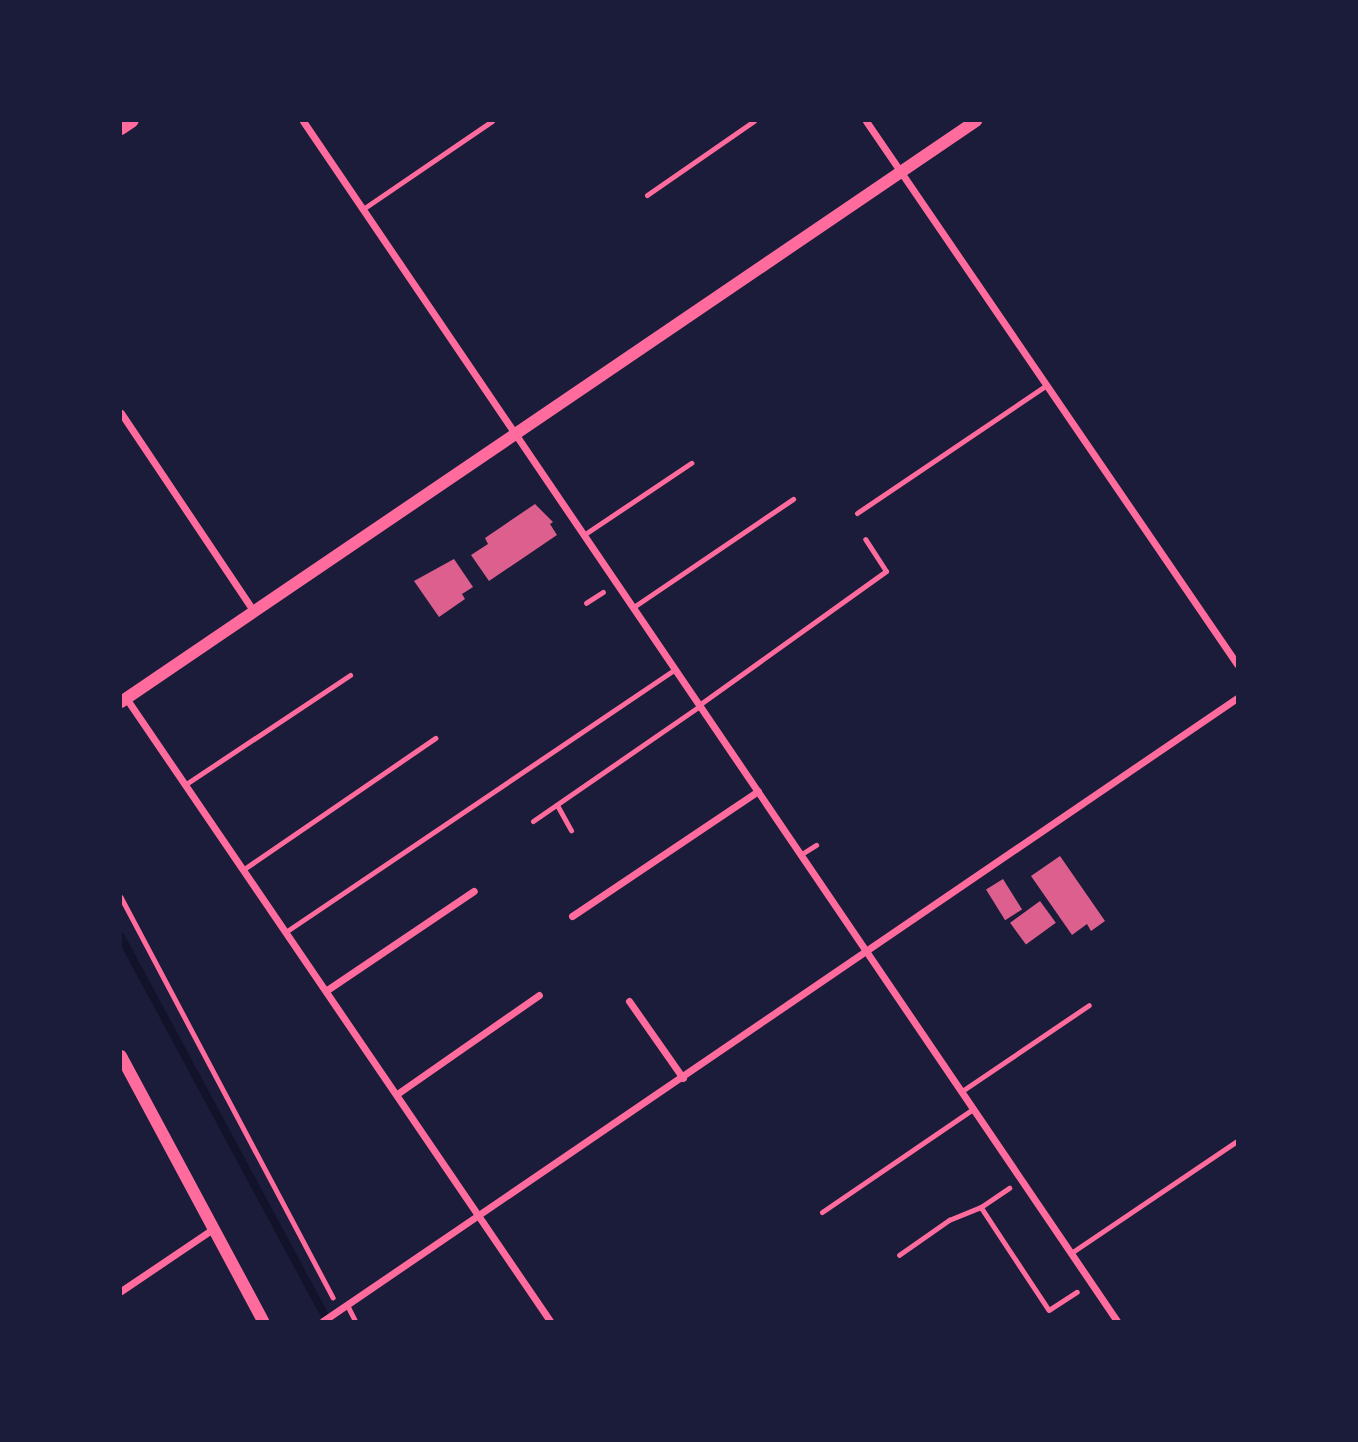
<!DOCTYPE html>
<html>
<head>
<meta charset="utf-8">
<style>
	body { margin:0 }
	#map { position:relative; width:1358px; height:1442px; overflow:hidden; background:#1b1b3a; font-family:Quicksand,sans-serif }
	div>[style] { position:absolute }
	.stream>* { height:8px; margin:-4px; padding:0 4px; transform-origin:4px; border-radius:4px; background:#12122b }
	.building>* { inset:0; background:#dd5f8e; transform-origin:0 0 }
	.path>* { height:4.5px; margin:-2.25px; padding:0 2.25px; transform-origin:2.25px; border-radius:2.25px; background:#ff6b9d }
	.service>* { height:5px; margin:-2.5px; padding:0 2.5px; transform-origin:2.5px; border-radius:2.5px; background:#ff6b9d }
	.minor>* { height:7px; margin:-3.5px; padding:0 3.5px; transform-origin:3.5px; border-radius:3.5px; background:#ff6b9d }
	.tertiary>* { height:12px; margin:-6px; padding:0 6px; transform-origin:6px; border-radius:6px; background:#ff6b9d }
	span { translate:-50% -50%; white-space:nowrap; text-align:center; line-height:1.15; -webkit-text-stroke:7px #1b1b3a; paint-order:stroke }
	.frame { position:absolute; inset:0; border:122px solid #1b1b3a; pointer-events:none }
</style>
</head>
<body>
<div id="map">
	<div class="stream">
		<div style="left:121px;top:937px;width:436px;rotate:61.7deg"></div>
	</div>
	<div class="building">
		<div style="clip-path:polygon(535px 504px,553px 522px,550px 524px,557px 535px,489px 581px,471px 555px,488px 544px,485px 538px)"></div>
		<div style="clip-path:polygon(454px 559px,473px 587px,462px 594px,465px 599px,439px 617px,414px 581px)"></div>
		<div style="clip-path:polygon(1060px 856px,1105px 921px,1091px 931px,1087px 924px,1072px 935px,1031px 876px)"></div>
		<div style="left:1003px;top:879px;width:36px;height:20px;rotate:58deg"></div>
		<div style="left:1040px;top:901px;width:27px;height:37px;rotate:54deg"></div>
	</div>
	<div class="path">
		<div style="left:586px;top:603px;width:20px;rotate:-33deg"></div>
		<div style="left:121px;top:897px;width:453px;rotate:62.1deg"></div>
		<div style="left:981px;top:1207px;width:123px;rotate:56.6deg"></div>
		<div style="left:1049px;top:1310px;width:33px;rotate:-33deg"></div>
		<div style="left:899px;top:1255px;width:61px;rotate:-35deg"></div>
		<div style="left:949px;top:1220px;width:35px;rotate:-22deg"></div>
		<div style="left:981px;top:1207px;width:34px;rotate:-34deg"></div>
	</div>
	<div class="service">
		<div style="left:647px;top:195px;width:130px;rotate:-34.7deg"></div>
		<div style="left:363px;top:209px;width:156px;rotate:-34.3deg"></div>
		<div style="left:857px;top:513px;width:229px;rotate:-34deg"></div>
		<div style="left:585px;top:534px;width:128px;rotate:-33.8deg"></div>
		<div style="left:635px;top:606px;width:191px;rotate:-34.1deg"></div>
		<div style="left:699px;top:705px;width:230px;rotate:-35.6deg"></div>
		<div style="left:886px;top:571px;width:38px;rotate:-123deg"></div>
		<div style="left:186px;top:784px;width:197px;rotate:-33.6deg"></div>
		<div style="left:557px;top:805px;width:29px;rotate:61deg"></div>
		<div style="left:533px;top:821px;width:203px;rotate:-34.6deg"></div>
		<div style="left:800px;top:855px;width:19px;rotate:-32deg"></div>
		<div style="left:244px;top:869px;width:232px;rotate:-34.4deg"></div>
		<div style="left:287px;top:931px;width:468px;rotate:-34deg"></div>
		<div style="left:962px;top:1091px;width:153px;rotate:-34.1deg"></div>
		<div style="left:822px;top:1212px;width:183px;rotate:-34.3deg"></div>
		<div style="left:1071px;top:1253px;width:200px;rotate:-34deg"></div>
		<div style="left:347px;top:1305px;width:18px;rotate:63deg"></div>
	</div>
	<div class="minor">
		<div style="left:303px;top:121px;width:1450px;rotate:55.85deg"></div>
		<div style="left:866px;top:121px;width:658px;rotate:55.66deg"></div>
		<div style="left:121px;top:413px;width:237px;rotate:56.2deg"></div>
		<div style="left:126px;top:698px;width:754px;rotate:55.76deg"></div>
		<div style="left:572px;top:916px;width:224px;rotate:-33.9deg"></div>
		<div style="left:327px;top:990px;width:177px;rotate:-34deg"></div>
		<div style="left:629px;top:1001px;width:94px;rotate:55deg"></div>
		<div style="left:397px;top:1094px;width:173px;rotate:-34.9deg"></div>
		<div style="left:121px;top:1291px;width:111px;rotate:-34deg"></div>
		<div style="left:323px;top:1321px;width:1106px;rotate:-34.28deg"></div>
	</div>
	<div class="tertiary">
		<div style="left:121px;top:129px;width:14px;rotate:-34deg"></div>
		<div style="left:121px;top:702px;width:1034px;rotate:-34.2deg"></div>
		<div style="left:121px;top:1056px;width:301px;rotate:61.8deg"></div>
	</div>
	<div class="frame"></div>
</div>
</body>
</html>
